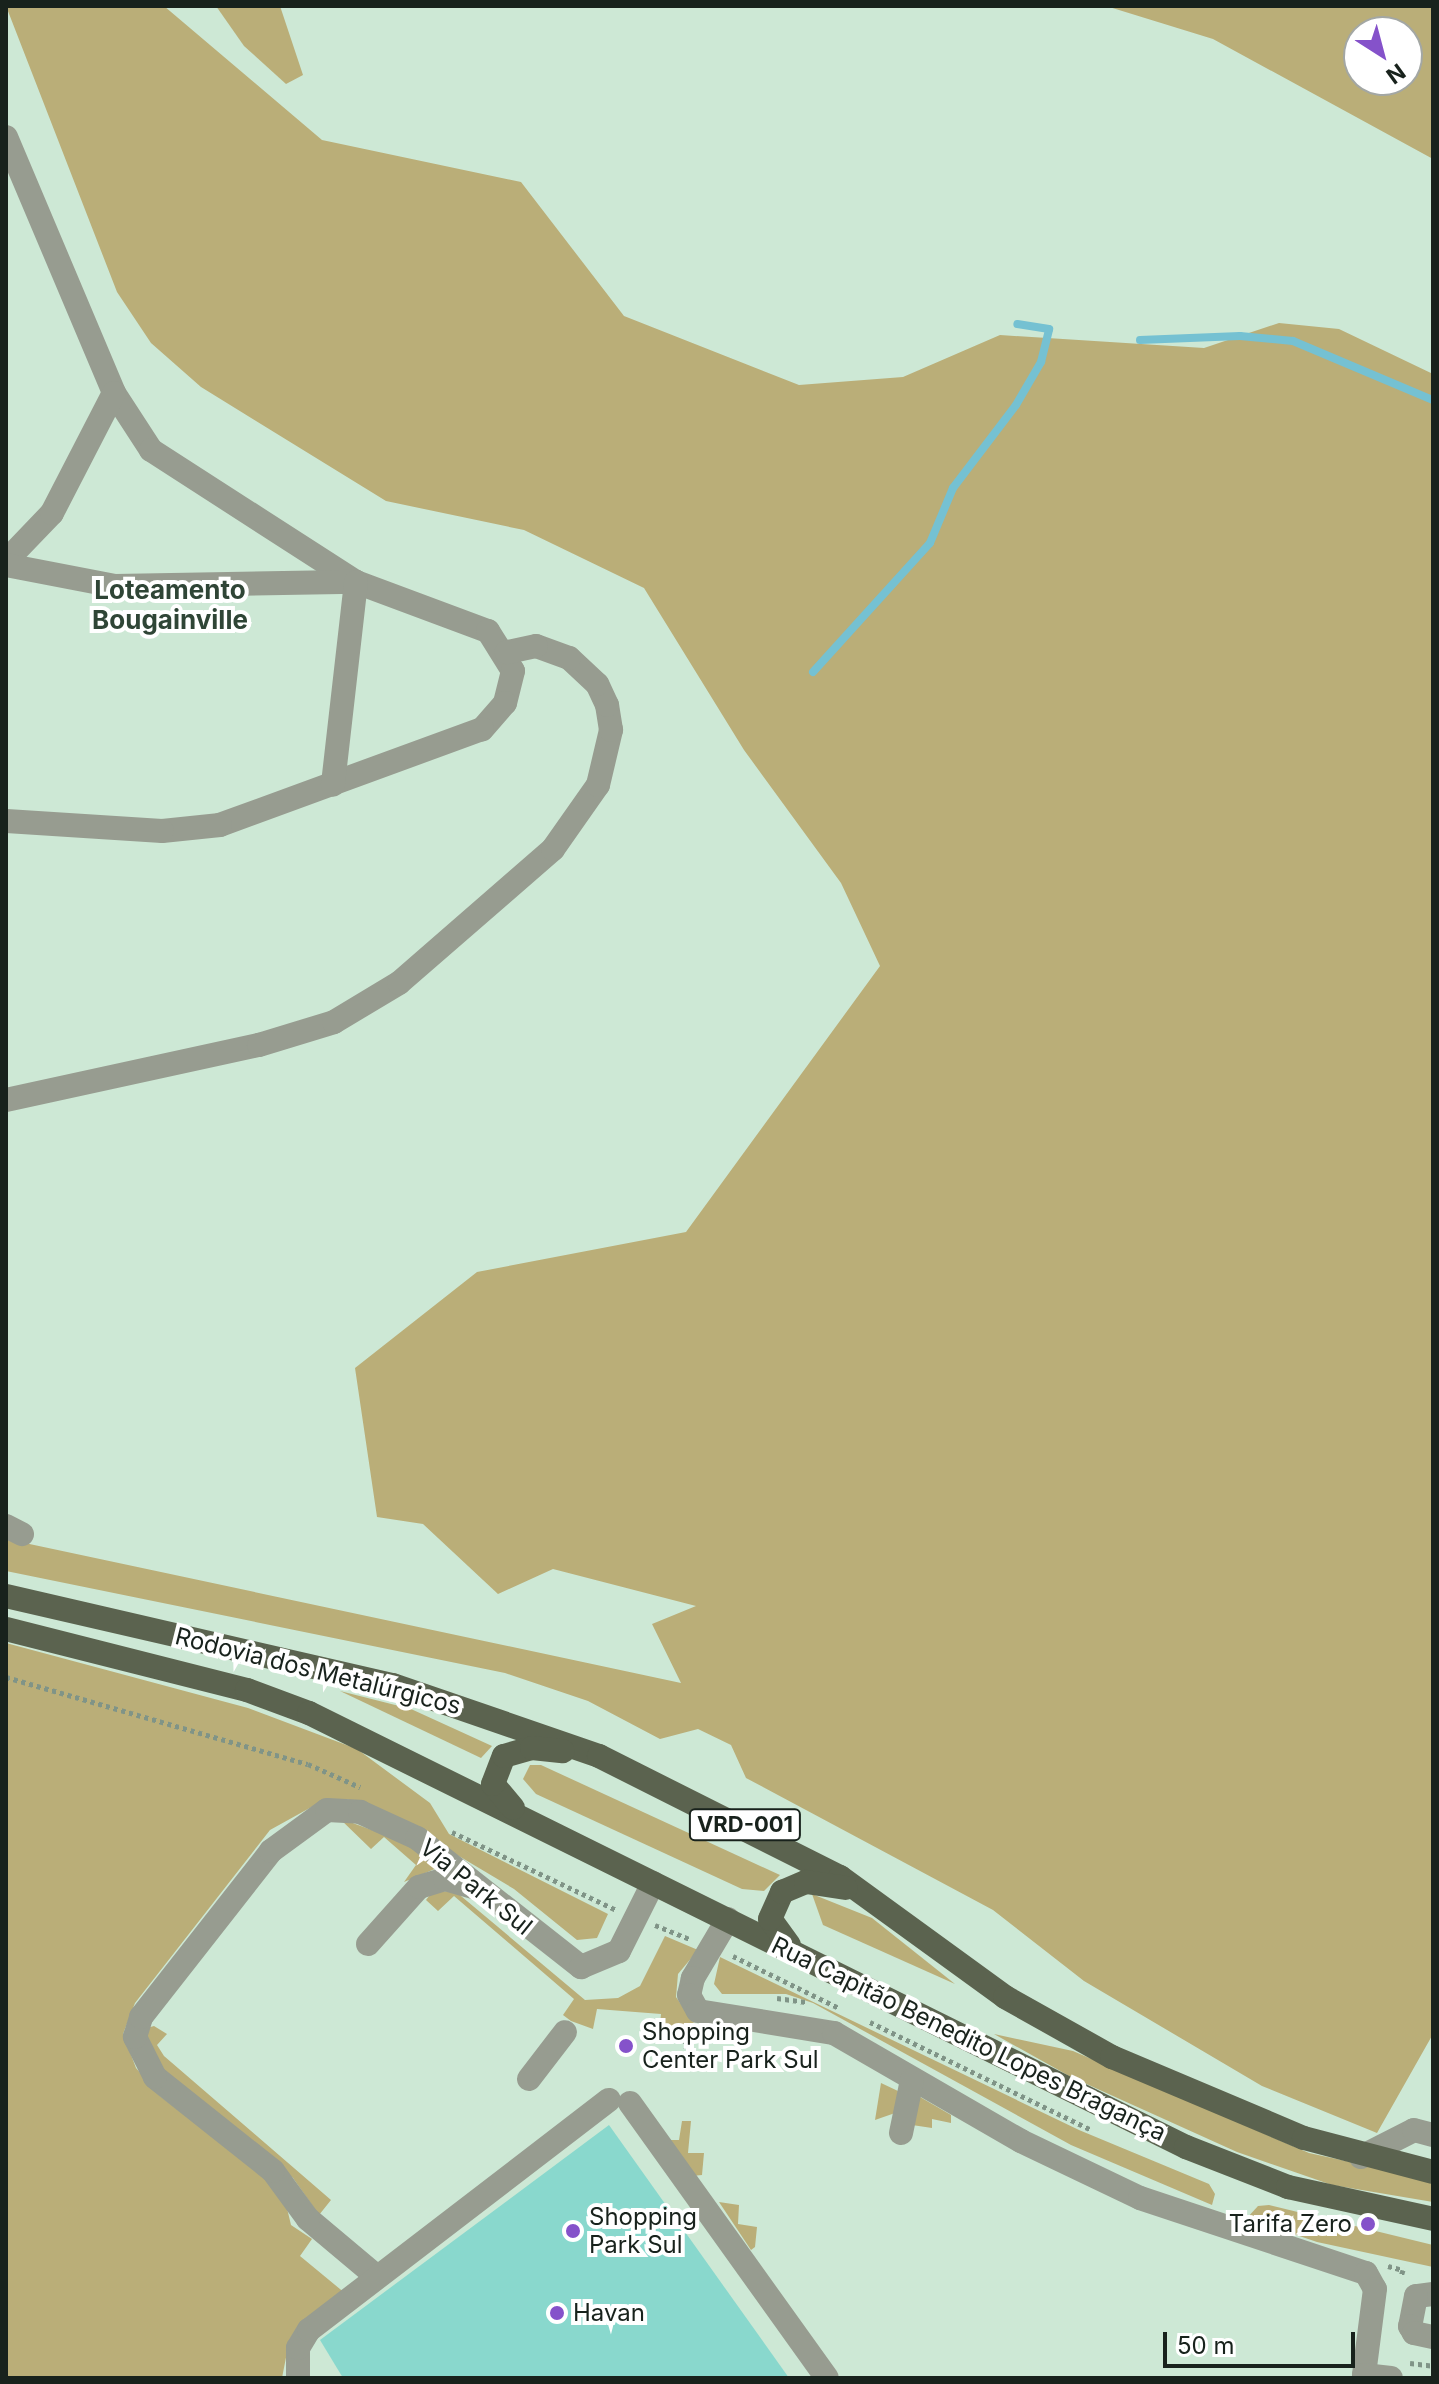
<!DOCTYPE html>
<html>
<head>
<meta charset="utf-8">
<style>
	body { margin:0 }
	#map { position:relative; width:1439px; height:2384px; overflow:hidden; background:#cde8d5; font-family:Inter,sans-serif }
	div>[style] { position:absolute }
	.green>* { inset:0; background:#baae78 }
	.stream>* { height:8px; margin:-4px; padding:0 4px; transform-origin:4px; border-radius:4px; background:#75c1d2 }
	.building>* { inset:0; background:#89d8cd }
	.path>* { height:5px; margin-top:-2.5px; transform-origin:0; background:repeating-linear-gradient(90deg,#809487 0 4px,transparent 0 8px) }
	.minor>* { height:24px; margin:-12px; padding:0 12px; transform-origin:12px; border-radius:12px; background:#979c90 }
	.major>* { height:24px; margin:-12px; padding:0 12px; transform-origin:12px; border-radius:12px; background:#5b634f }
	.dots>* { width:22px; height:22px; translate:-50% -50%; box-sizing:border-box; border:4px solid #fff; border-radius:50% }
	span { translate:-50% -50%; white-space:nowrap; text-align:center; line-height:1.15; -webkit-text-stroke:8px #fff; paint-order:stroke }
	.shield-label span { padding:2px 6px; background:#fff; border:2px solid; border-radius:6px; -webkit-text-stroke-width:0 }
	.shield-label { font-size:22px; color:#18221c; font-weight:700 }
	.street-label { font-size:24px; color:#18221c }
	.poi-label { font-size:24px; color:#18221c }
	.left { translate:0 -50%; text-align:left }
	.right { translate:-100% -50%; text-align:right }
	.neighbourhood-label { font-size:26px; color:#2f4536; font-weight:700 }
	.frame { position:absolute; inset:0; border:8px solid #18221c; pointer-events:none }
	.north { position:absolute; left:1343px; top:16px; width:80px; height:80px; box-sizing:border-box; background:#fff; border:2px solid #a3a7a4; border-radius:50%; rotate:144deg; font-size:22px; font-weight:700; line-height:32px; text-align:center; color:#18221c }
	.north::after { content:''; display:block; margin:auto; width:28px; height:36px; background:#8552ca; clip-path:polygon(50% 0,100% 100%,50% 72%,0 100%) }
	.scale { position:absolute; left:1163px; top:2332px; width:192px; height:36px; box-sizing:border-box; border:4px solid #18221c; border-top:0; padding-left:10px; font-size:24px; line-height:28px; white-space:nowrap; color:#18221c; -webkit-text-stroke:6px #fff; paint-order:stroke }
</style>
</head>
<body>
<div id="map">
	<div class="green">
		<div style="clip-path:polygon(6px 6px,164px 6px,322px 140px,521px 182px,624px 316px,799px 385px,903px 377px,1000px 335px,1204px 348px,1279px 323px,1339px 329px,1433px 374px,1433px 2034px,1377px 2133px,1262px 2086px,1084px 1981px,993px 1910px,746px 1778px,731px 1745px,698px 1729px,660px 1739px,588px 1701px,505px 1673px,6px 1571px,6px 1539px,681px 1683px,652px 1624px,696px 1606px,553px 1569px,498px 1594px,423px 1524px,377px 1517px,355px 1368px,477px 1272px,686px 1232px,880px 966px,841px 883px,744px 750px,644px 588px,524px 530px,386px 501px,201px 387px,151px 343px,117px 292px)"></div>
		<div style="clip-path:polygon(216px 6px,280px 6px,303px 75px,286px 84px,244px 46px)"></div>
		<div style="clip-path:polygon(evenodd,1106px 6px,1433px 6px,1433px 159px,1213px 39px,1106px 6px,1359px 32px,1407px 32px,1407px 80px,1359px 80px,1359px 32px)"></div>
		<div style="clip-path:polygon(6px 1643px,248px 1708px,357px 1749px,430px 1803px,449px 1834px,608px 1914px,597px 1938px,577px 1940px,514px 1889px,390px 1815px,347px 1799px,326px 1799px,270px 1830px,135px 2003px,123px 2034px,136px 2068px,160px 2096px,258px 2171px,286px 2204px,291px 2225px,312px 2239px,300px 2256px,346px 2294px,289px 2342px,282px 2378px,6px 2378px)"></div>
		<div style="clip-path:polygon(340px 1691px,411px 1709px,492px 1746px,481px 1758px)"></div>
		<div style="clip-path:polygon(530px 1765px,541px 1765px,780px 1875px,764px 1891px,742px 1889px,536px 1794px,523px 1779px)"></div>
		<div style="clip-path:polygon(339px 1818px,410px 1844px,437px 1868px,404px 1882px,416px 1865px,384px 1837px,371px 1849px)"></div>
		<div style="clip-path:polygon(455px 1891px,585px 2000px,618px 1998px,640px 1986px,665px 1936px,698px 1950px,678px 1974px,676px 1997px,693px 2022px,723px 2042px,659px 2034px,661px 2014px,597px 2009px,593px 2029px,571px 2021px,563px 2015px,574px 1999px,454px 1896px,438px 1911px,426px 1900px,432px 1892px)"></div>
		<div style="clip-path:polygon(812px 1894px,872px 1918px,955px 1984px,823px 1925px)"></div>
		<div style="clip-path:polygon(720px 1957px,1079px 2130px,1209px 2184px,1215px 2194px,1212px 2205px,1071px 2145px,813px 2003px,786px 1994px,722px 1994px,714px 1984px)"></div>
		<div style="clip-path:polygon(154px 2026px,167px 2034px,157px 2045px,164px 2056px,331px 2200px,319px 2215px,293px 2178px,156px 2064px,147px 2047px,147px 2028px)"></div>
		<div style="clip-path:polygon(994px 2034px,1073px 2051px,1309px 2153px,1433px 2180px,1433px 2202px,1332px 2185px,1237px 2152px,1071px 2077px)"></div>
		<div style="clip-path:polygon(881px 2083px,898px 2091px,895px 2113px,875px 2120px)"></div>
		<div style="clip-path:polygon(920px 2097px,951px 2115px,951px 2123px,932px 2119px,932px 2128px,912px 2125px)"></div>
		<div style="clip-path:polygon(682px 2121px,691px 2121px,688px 2153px,704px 2153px,702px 2175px,692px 2176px,663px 2140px,679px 2140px)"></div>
		<div style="clip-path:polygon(719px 2202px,739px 2205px,738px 2224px,757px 2227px,755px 2247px,751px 2250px)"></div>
		<div style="clip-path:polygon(1269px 2205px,1433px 2245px,1433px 2267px,1317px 2242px,1247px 2218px,1258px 2206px)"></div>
	</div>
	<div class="stream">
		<div style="left:1140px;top:340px;width:100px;rotate:-2.3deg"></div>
		<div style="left:1240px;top:336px;width:53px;rotate:5.4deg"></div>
		<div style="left:1293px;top:341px;width:152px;rotate:22.9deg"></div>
		<div style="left:813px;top:672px;width:174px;rotate:-47.8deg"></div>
		<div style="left:930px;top:543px;width:60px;rotate:-67.3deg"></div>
		<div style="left:953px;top:488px;width:104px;rotate:-52.8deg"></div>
		<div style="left:1016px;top:405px;width:50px;rotate:-59.8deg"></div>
		<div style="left:1041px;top:362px;width:34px;rotate:-76deg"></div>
		<div style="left:1049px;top:329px;width:32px;rotate:-171deg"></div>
	</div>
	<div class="building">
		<div style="clip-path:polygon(609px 2125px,789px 2378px,343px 2378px,320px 2340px)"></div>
	</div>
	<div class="path">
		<div style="left:6px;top:1677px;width:314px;rotate:16.1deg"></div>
		<div style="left:308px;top:1764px;width:57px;rotate:23.9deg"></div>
		<div style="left:452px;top:1832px;width:182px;rotate:25.4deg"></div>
		<div style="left:655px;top:1925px;width:38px;rotate:22deg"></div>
		<div style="left:733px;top:1956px;width:118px;rotate:26.1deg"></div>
		<div style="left:777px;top:1998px;width:29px;rotate:8deg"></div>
		<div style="left:870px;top:2022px;width:246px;rotate:26deg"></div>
		<div style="left:684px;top:2031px;width:17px;rotate:83deg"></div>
		<div style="left:1388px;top:2266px;width:16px;rotate:15deg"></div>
		<div style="left:1403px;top:2270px;width:6px;rotate:108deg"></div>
		<div style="left:1410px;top:2363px;width:23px;rotate:7deg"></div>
	</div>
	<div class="minor">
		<div style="left:6px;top:137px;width:278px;rotate:67.1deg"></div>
		<div style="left:114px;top:393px;width:68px;rotate:57deg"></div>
		<div style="left:151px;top:450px;width:244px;rotate:32.8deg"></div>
		<div style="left:356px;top:582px;width:141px;rotate:20.4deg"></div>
		<div style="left:488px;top:631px;width:47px;rotate:58deg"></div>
		<div style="left:513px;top:671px;width:33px;rotate:104deg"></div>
		<div style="left:505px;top:703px;width:35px;rotate:131deg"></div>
		<div style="left:482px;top:729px;width:279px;rotate:159.9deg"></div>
		<div style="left:220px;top:825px;width:58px;rotate:174.1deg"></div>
		<div style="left:162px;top:831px;width:156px;rotate:-176.3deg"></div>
		<div style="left:6px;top:561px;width:66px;rotate:-46.2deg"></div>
		<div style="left:52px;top:513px;width:135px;rotate:-62.7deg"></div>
		<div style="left:6px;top:565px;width:111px;rotate:10.9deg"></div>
		<div style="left:115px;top:586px;width:241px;rotate:-1deg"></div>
		<div style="left:356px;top:582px;width:204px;rotate:96.5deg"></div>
		<div style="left:6px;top:1100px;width:259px;rotate:-12.3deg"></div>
		<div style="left:259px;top:1045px;width:78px;rotate:-17deg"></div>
		<div style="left:334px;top:1022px;width:76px;rotate:-31deg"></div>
		<div style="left:399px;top:983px;width:204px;rotate:-41deg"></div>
		<div style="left:553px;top:849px;width:78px;rotate:-54.9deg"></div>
		<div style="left:598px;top:785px;width:57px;rotate:-76.7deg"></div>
		<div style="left:611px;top:730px;width:25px;rotate:-99deg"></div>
		<div style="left:607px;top:705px;width:23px;rotate:-115deg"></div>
		<div style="left:597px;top:684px;width:38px;rotate:-137deg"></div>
		<div style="left:569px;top:658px;width:35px;rotate:-160deg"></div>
		<div style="left:536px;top:646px;width:30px;rotate:168deg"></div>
		<div style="left:6px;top:1526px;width:18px;rotate:27deg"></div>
		<div style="left:728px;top:1919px;width:69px;rotate:120.7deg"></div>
		<div style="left:693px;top:1978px;width:17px;rotate:103deg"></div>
		<div style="left:689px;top:1995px;width:18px;rotate:61deg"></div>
		<div style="left:698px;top:2011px;width:138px;rotate:9.2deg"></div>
		<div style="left:834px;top:2033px;width:216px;rotate:30deg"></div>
		<div style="left:1021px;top:2141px;width:132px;rotate:25.6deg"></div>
		<div style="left:1140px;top:2198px;width:238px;rotate:18.4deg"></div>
		<div style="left:1366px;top:2273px;width:18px;rotate:61deg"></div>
		<div style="left:1375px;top:2289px;width:87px;rotate:97.3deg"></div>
		<div style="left:1364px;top:2375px;width:27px;rotate:6deg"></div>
		<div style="left:368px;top:1944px;width:76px;rotate:-48.2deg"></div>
		<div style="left:419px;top:1887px;width:27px;rotate:-17deg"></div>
		<div style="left:445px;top:1879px;width:29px;rotate:16deg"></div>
		<div style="left:529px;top:2079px;width:59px;rotate:-52.5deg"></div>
		<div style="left:630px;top:2103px;width:338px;rotate:54.4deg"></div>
		<div style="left:901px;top:2133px;width:54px;rotate:-78.3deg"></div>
		<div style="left:1361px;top:2157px;width:59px;rotate:-27deg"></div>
		<div style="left:1414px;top:2130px;width:20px;rotate:15deg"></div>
		<div style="left:376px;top:2276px;width:89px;rotate:-140deg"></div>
		<div style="left:308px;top:2219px;width:59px;rotate:-126.1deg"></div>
		<div style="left:273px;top:2171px;width:151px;rotate:-141.5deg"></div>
		<div style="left:155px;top:2077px;width:45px;rotate:-116.6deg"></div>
		<div style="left:135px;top:2037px;width:21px;rotate:-73deg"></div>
		<div style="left:141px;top:2017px;width:211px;rotate:-51.9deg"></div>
		<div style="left:271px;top:1851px;width:69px;rotate:-36.2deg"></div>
		<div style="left:327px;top:1810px;width:33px;rotate:3deg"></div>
		<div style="left:360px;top:1812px;width:63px;rotate:24.5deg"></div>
		<div style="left:417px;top:1838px;width:209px;rotate:38.2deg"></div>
		<div style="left:581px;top:1967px;width:41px;rotate:-22.8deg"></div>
		<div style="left:619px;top:1951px;width:76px;rotate:-63.4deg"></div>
		<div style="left:1433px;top:2294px;width:17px;rotate:173deg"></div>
		<div style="left:1416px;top:2296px;width:31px;rotate:101deg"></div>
		<div style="left:1410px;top:2326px;width:8px;rotate:60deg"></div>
		<div style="left:1414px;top:2333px;width:19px;rotate:12deg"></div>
		<div style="left:298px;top:2378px;width:30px;rotate:-90deg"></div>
		<div style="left:298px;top:2348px;width:21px;rotate:-59deg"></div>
		<div style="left:309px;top:2330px;width:378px;rotate:-37.5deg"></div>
	</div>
	<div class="major">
		<div style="left:6px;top:1596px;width:397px;rotate:13deg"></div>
		<div style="left:393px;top:1685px;width:218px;rotate:19deg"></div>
		<div style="left:599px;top:1756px;width:270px;rotate:26.7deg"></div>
		<div style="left:840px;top:1877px;width:204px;rotate:36deg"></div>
		<div style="left:1005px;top:1997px;width:123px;rotate:29.3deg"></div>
		<div style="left:1112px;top:2057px;width:208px;rotate:22.9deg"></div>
		<div style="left:1304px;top:2138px;width:133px;rotate:14.8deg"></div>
		<div style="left:6px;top:1629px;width:249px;rotate:14.2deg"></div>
		<div style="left:247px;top:1690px;width:66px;rotate:20.4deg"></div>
		<div style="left:309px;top:1713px;width:979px;rotate:26.33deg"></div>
		<div style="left:1186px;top:2147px;width:110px;rotate:21.4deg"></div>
		<div style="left:1288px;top:2187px;width:148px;rotate:12.4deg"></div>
		<div style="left:513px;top:1808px;width:31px;rotate:-130deg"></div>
		<div style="left:493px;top:1784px;width:30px;rotate:-69deg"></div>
		<div style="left:504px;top:1756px;width:29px;rotate:-16deg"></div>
		<div style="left:532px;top:1748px;width:31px;rotate:6deg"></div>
		<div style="left:789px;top:1945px;width:32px;rotate:-126deg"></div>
		<div style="left:770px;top:1919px;width:30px;rotate:-66deg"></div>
		<div style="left:782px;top:1892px;width:26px;rotate:-23deg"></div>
		<div style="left:806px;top:1882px;width:40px;rotate:8.5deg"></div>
	</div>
	<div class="dots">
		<div style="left:626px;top:2046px;background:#8552ca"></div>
		<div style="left:1368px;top:2224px;background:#8552ca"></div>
		<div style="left:573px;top:2231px;background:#8552ca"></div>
		<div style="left:557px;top:2313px;background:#8552ca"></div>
	</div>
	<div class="shield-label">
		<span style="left:745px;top:1825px">VRD-001</span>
	</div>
	<div class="street-label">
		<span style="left:318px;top:1671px;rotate:14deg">Rodovia dos Metalúrgicos</span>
		<span style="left:476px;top:1887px;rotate:39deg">Via Park Sul</span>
		<span style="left:969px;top:2039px;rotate:26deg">Rua Capitão Benedito Lopes Bragança</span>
	</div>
	<div class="poi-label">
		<span class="left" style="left:642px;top:2046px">Shopping<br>Center Park Sul</span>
		<span class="left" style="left:589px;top:2231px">Shopping<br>Park Sul</span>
		<span class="right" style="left:1352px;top:2224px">Tarifa Zero</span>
		<span class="left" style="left:573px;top:2313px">Havan</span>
	</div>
	<div class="neighbourhood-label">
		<span style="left:170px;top:605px">Loteamento<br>Bougainville</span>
	</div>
	<div class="frame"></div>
	<div class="north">N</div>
	<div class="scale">50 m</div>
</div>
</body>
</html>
